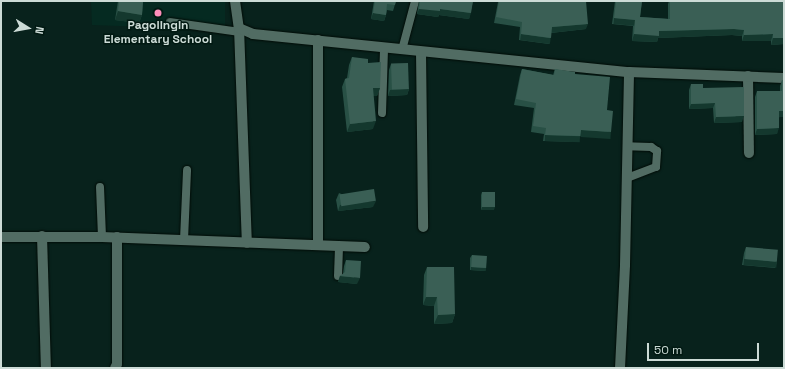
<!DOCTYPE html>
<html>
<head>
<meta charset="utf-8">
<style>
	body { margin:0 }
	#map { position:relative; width:785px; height:369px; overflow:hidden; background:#08221c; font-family:"Space Grotesk",sans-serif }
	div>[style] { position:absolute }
	.built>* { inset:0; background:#052a21 }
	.roads { filter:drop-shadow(0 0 1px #000b06) drop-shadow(0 0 1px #000b06) }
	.service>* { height:8px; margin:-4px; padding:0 4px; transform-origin:4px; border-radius:4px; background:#516c63 }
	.minor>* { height:10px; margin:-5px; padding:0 5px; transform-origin:5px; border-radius:5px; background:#516c63 }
	.tertiary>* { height:10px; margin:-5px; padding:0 5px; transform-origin:5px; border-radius:5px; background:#516c63 }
	.wall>* { inset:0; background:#285045 }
	.shaded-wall>* { inset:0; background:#14382e; transform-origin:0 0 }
	.building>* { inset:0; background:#3a5f55; transform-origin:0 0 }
	.dots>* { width:11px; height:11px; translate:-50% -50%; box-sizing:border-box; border:2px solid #011912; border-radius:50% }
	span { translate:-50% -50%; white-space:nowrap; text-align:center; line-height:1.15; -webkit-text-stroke:3px #011912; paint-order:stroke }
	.poi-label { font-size:12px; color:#ccdbd6; font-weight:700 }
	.frame { position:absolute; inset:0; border:2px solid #ccdbd6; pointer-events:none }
	.north { position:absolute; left:8px; top:8px; width:40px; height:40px; -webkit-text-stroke:3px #011912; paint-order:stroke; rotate:101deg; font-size:11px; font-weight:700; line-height:16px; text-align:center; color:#ccdbd6 }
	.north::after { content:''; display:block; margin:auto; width:14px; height:18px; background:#ccdbd6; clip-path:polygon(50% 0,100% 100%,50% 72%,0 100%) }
	.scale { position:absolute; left:647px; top:343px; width:112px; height:18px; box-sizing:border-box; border:2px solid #ccdbd6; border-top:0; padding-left:5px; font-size:12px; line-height:14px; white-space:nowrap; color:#ccdbd6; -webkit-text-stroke:3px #011912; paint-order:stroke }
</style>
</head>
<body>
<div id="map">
	<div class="built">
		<div style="clip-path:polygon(91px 1px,225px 1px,225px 30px,92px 25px)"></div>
	</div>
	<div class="roads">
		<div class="service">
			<div style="left:170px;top:22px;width:70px;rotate:8.2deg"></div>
			<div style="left:402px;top:50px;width:51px;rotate:-75.1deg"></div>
			<div style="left:382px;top:113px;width:65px;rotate:-88.2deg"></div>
			<div style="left:627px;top:178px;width:31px;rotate:-21deg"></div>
			<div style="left:656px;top:167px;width:16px;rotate:-86deg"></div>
			<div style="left:657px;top:151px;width:7px;rotate:-146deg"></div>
			<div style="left:651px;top:147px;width:24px;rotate:-178deg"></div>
			<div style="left:100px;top:187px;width:50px;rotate:87.7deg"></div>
			<div style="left:184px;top:240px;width:70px;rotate:-87.5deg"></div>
			<div style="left:338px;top:276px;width:30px;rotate:-88deg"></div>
		</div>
		<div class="minor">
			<div style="left:239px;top:28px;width:215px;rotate:87.9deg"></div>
			<div style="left:421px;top:52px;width:175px;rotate:89.3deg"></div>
			<div style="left:748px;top:76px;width:77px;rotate:89.3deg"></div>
			<div style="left:42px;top:236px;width:132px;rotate:88.3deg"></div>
			<div style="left:1px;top:237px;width:101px"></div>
			<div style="left:102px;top:237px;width:263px;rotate:2.2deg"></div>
			<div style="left:318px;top:245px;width:205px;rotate:-90deg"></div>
			<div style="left:115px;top:368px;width:4px;rotate:-63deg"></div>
			<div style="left:117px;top:364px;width:127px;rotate:-90deg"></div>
			<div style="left:620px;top:368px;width:103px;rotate:-87.2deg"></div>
			<div style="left:625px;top:265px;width:193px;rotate:-88.8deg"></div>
		</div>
		<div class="tertiary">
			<div style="left:235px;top:1px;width:27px;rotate:82deg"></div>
			<div style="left:239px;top:28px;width:15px;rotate:23deg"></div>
			<div style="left:253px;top:34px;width:378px;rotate:5.8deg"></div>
			<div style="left:629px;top:72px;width:155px;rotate:2.2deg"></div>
		</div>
	</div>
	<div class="wall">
		<div style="clip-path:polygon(118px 1px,143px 1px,142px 15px,139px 23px,115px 20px)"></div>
		<div style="clip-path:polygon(374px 1px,396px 1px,393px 11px,387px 10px,386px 15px,384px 21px,371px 19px)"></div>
		<div style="clip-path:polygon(419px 1px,473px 1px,469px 19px,439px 15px,438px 17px,417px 14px)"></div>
		<div style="clip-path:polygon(495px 1px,586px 1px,586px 29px,551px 33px,549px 44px,519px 40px,520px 27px,494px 23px,498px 2px)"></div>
		<div style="clip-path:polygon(615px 1px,642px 1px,640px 17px,668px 19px,668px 4px,669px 1px,784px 1px,784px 44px,771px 45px,771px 41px,742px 41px,742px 36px,732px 35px,658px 38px,657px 42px,632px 41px,633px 26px,612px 24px)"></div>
		<div style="clip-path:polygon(352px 57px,368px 63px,380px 88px,377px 96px,373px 96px,373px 129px,347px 132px,342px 87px,345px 79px,347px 78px,349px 65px)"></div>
		<div style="clip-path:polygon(391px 64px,409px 89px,407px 95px,388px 96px,389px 70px)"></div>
		<div style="clip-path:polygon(522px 69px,553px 75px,555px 69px,575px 74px,607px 110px,609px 138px,580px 136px,578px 142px,543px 141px,544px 134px,531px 132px,534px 108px,514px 105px,520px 75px)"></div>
		<div style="clip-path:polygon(782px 80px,784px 80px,777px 134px,755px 135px,755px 97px,757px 91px,780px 91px,780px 86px)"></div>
		<div style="clip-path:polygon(691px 84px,703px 88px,742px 122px,714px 123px,713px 108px,689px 109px,689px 90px)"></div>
		<div style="clip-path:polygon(482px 192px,494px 210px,481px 210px,481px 195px)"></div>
		<div style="clip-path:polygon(339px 193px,373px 207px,338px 211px,336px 200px)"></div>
		<div style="clip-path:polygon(746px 247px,777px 262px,775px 268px,742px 265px,744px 253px)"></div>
		<div style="clip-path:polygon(472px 255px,486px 268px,485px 271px,470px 270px,470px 258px)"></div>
		<div style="clip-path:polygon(346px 260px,357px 284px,338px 282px,340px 276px,343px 274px,344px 266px)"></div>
		<div style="clip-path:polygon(427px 267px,455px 314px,452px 323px,434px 324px,434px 306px,423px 305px,424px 275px)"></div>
	</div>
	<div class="shaded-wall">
		<div style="clip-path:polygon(170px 1px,179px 1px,179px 2px)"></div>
		<div style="clip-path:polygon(419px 9px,440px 9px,471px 13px,469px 19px,439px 15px,438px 17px,417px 14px)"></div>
		<div style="clip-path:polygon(118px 11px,142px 15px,139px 23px,115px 20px)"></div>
		<div style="clip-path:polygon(373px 13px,386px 15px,384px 21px,371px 19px)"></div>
		<div style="left:614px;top:18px;width:21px;height:6px;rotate:5deg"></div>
		<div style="clip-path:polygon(588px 24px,586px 29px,550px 33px,552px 27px)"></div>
		<div style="clip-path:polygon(734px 29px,744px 30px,742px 36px,732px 35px,658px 38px,657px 42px,632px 41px,634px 34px,659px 31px)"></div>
		<div style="left:521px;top:34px;width:30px;height:6px;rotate:8deg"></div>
		<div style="clip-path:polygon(773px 34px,771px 41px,742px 41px,744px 35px)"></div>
		<div style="clip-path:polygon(773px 38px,784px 38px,784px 44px,771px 45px)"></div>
		<div style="clip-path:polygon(373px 88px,380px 88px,377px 96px,370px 96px)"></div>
		<div style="clip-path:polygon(409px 89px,407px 95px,388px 96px,390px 90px)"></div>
		<div style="clip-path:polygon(715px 103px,713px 108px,689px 109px,691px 104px)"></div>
		<div style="clip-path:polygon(779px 111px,784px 111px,784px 117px,777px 117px)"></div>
		<div style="clip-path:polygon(744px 116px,742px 122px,714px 123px,716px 117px)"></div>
		<div style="clip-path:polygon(376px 121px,373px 129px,347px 132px,350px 124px)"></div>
		<div style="clip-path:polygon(779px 128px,777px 134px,755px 135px,757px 129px)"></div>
		<div style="left:581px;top:130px;width:30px;height:7px;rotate:4deg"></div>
		<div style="left:545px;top:135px;width:35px;height:6px;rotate:2deg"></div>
		<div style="clip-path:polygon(376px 201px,373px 207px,338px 211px,340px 205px)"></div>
		<div style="clip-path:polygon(482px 207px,495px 207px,494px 210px,481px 210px)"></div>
		<div style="left:744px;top:259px;width:33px;height:6px;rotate:5deg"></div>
		<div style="left:471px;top:267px;width:15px;height:3px;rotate:4deg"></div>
		<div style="clip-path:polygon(340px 276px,360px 278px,357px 284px,338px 282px)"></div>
		<div style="clip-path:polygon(426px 297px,437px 297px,434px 306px,423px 305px)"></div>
		<div style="clip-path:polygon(455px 314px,452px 323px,434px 324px,438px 315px)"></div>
	</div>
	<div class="building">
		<div style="clip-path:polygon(119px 1px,143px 1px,142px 15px,118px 11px)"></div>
		<div style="clip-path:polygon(375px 1px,396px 1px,395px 5px,387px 4px,386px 15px,373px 13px)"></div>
		<div style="clip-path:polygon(420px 1px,473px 1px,471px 13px,440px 9px,440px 11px,419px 9px)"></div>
		<div style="clip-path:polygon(499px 1px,586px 1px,588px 24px,552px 27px,551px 38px,521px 34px,522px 22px,496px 17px)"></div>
		<div style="clip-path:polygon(616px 1px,642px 1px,640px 17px,670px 19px,670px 1px,784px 1px,784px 38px,773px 38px,773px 34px,744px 35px,744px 30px,734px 29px,659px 31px,659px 36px,634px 34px,635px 20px,614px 18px)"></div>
		<div style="clip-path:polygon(352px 57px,368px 59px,368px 63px,381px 62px,380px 88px,373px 88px,376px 121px,350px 124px,345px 79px,349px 78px)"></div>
		<div style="left:408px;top:63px;width:26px;height:17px;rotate:88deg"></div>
		<div style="clip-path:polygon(522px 69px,554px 75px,555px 69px,575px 72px,575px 74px,610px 77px,607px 110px,613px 111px,611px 132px,581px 130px,580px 136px,545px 135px,546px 128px,533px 126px,536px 103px,516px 99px)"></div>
		<div style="clip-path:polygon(782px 80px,784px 80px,784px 111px,779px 111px,779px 128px,757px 129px,757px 91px,782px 91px)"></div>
		<div style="clip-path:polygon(691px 84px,703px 84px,703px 88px,744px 87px,744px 116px,716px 117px,715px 103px,691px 104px)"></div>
		<div style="left:374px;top:189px;width:12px;height:35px;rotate:81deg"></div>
		<div style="left:482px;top:192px;width:13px;height:15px"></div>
		<div style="left:746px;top:247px;width:32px;height:12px;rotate:5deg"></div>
		<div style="left:472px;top:255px;width:15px;height:12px;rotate:4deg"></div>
		<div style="clip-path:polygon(346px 260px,361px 261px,360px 278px,340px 276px,345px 272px)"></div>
		<div style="clip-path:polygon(427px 267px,454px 267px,455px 314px,438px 315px,437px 297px,426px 297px)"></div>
	</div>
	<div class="dots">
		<div style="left:158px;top:13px;background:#fe8ebb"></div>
	</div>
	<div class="poi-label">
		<span style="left:158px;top:33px">Pagolingin<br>Elementary School</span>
	</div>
	<div class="frame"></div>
	<div class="north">N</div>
	<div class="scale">50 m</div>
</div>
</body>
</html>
